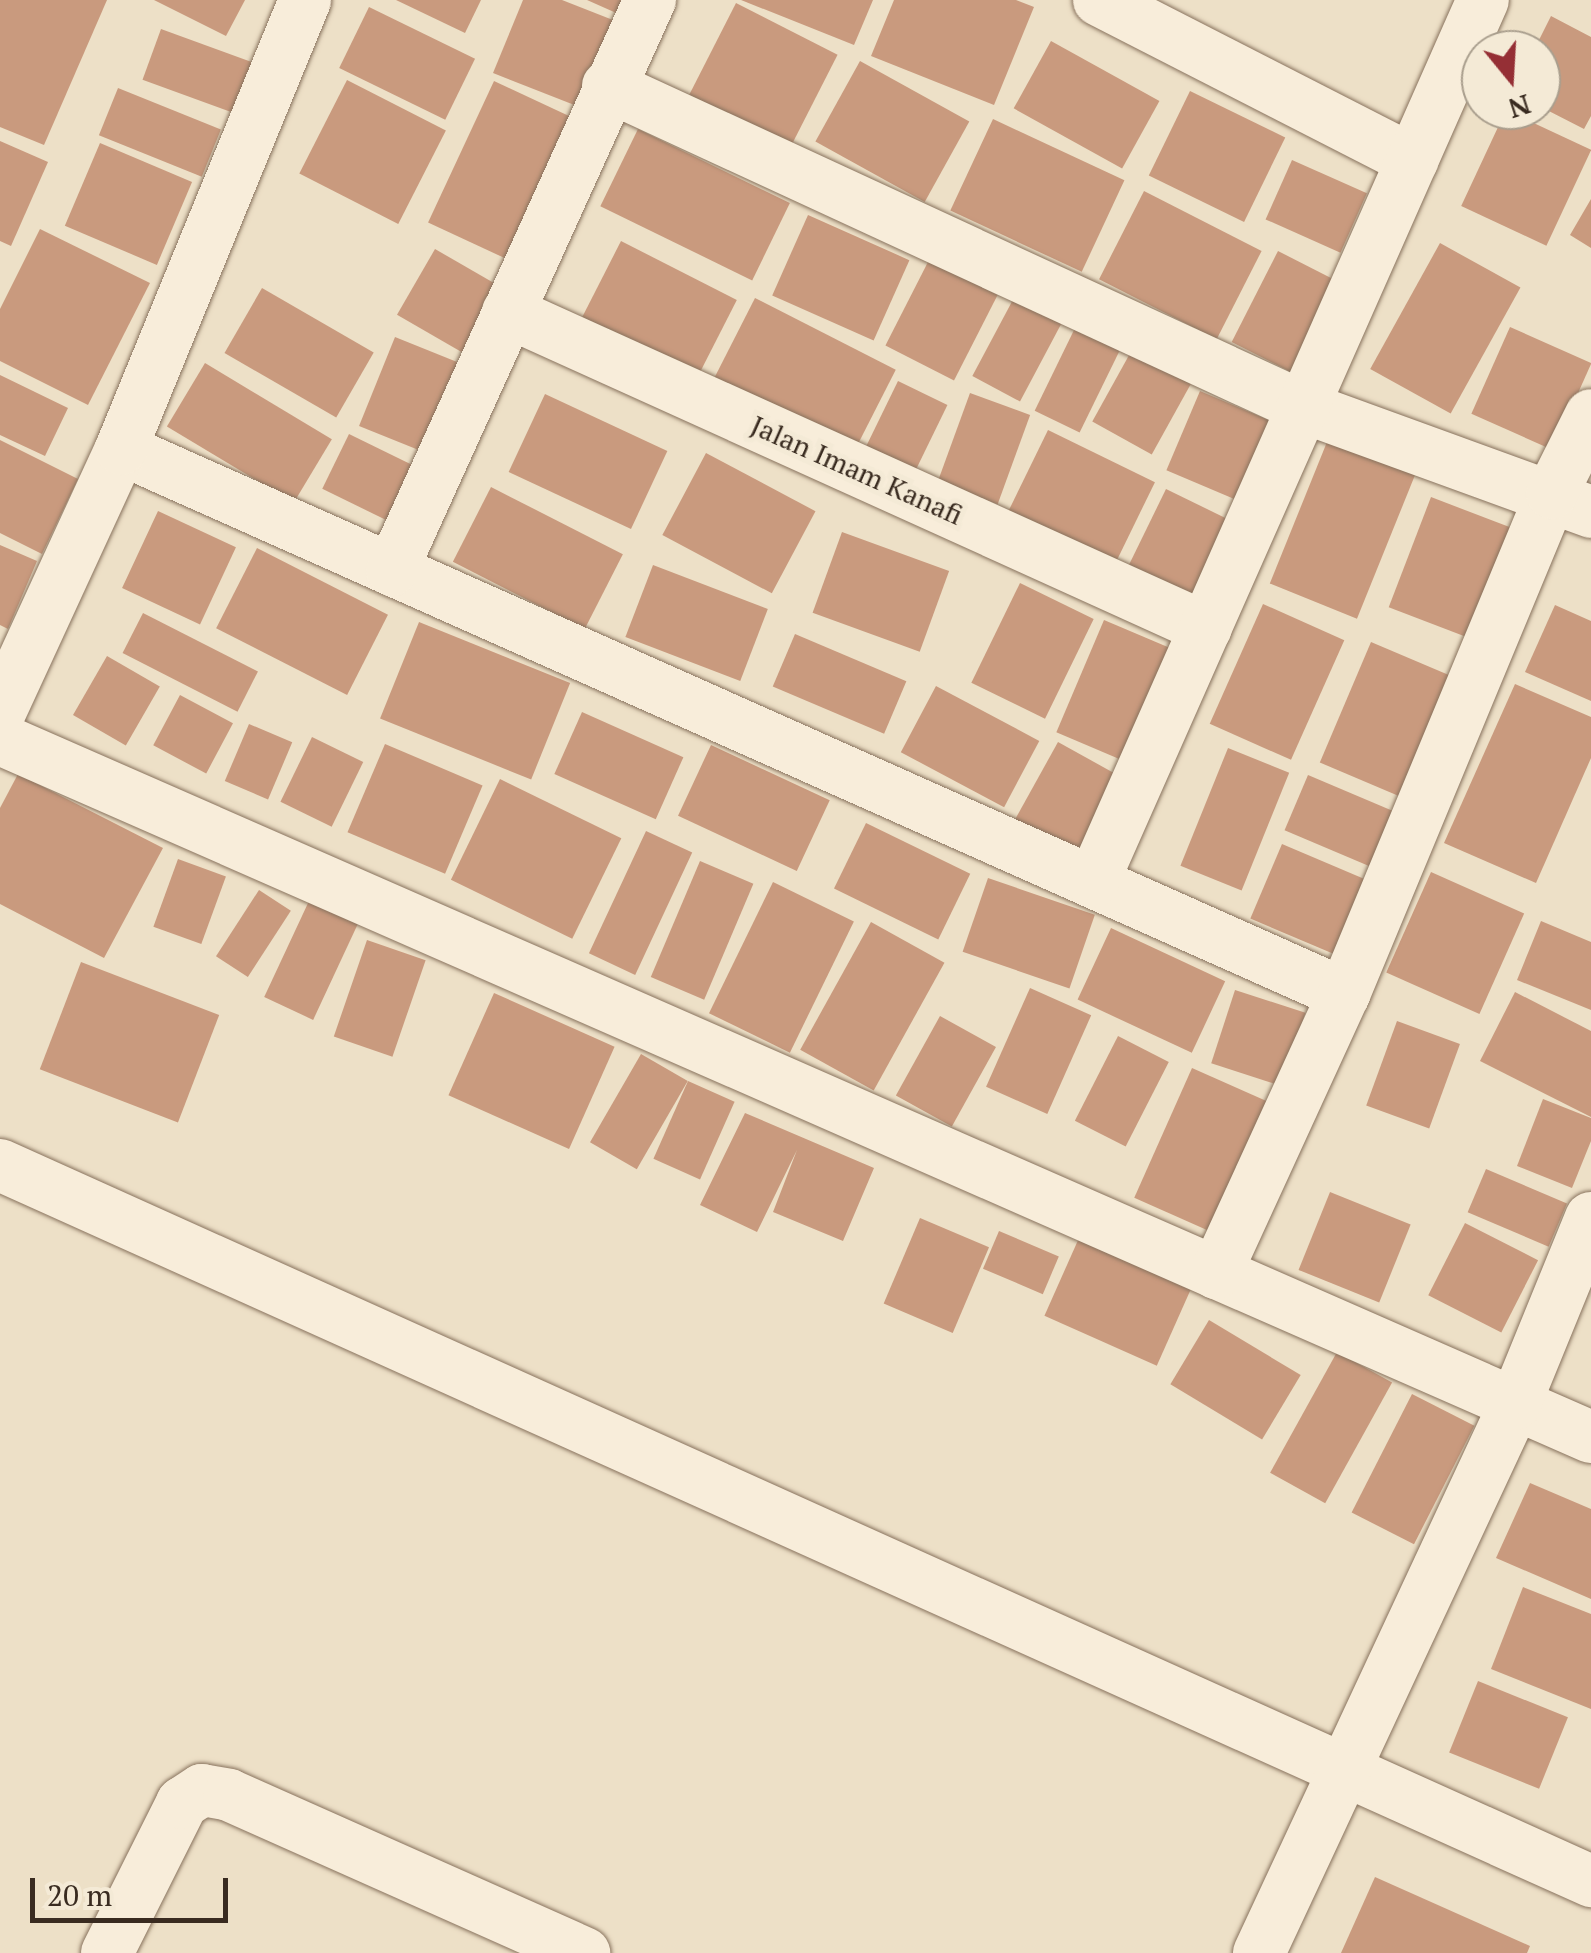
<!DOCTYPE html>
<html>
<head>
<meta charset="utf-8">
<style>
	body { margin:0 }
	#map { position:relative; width:1591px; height:1953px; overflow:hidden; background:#ede0c7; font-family:"PT Serif",serif }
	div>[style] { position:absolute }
	.building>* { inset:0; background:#c99a7e; transform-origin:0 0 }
	.roads { filter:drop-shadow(0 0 2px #88725d) drop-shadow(0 0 2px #88725d) }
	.minor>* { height:52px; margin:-26px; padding:0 26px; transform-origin:26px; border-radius:26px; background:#f8edda }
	span { translate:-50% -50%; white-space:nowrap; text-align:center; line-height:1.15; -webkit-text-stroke:10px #f4ead6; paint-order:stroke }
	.street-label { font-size:28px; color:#392b20 }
	.north { position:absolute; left:1461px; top:30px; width:100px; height:100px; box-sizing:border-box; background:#f4ead6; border:2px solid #a99e8d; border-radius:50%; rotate:162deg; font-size:28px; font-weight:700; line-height:40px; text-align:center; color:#392b20 }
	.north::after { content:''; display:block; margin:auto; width:35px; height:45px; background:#952f35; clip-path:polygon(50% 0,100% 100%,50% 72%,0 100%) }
	.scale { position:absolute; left:30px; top:1878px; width:198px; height:45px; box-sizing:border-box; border:5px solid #392b20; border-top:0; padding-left:12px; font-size:30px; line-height:35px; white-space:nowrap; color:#392b20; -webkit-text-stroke:8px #f4ead6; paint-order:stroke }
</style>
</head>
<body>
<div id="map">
	<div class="building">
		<div style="clip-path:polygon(0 0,107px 0,44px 145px,0 127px)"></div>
		<div style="clip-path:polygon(154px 0,245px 0,226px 36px)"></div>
		<div style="clip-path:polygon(396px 0,481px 0,465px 33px)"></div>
		<div style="clip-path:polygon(523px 0,562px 0,618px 22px,582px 108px,493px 73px)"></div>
		<div style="clip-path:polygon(587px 0,630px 0,623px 16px)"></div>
		<div style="clip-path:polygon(741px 0,873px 0,854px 45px)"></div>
		<div style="clip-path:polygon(894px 0,1016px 0,1034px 7px,994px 105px,871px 56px)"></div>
		<div style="left:736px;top:3px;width:114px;height:103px;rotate:27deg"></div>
		<div style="left:369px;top:7px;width:118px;height:68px;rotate:26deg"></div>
		<div style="clip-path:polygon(1551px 16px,1591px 37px,1591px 116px,1584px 129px,1541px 107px,1541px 50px,1534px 50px)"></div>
		<div style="left:161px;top:29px;width:100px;height:54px;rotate:20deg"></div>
		<div style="left:1051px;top:41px;width:124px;height:77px;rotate:29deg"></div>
		<div style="left:860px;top:61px;width:125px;height:92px;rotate:29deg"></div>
		<div style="left:347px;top:80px;width:111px;height:105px;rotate:27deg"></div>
		<div style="left:494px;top:81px;width:94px;height:156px;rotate:25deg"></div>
		<div style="left:118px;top:88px;width:111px;height:51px;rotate:22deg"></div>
		<div style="left:1190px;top:91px;width:106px;height:94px;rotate:26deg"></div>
		<div style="left:1506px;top:110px;width:94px;height:106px;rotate:25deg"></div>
		<div style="left:993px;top:119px;width:145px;height:101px;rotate:25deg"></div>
		<div style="left:638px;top:129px;width:169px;height:86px;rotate:26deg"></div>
		<div style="clip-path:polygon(0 141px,48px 162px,11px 246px,0 241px)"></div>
		<div style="left:100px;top:143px;width:100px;height:90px;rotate:23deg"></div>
		<div style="left:1292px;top:160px;width:82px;height:65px;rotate:24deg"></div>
		<div style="left:1144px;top:191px;width:132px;height:99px;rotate:27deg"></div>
		<div style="clip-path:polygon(1591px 199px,1591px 248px,1570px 235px)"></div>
		<div style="left:808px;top:215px;width:111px;height:88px;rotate:24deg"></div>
		<div style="clip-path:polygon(40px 229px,150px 283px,88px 405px,0 361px,0 309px)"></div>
		<div style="left:621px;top:241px;width:130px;height:89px;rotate:27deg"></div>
		<div style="left:1440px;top:243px;width:92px;height:144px;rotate:29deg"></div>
		<div style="left:435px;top:249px;width:89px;height:76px;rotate:30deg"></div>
		<div style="left:1278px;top:251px;width:71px;height:102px;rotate:27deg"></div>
		<div style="left:929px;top:260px;width:77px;height:96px;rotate:27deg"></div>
		<div style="left:262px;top:288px;width:129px;height:75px;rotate:30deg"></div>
		<div style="left:1016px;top:294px;width:54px;height:93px;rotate:28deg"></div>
		<div style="left:755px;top:298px;width:158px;height:95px;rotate:27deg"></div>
		<div style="left:1510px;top:327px;width:89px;height:95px;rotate:24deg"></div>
		<div style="left:1075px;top:328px;width:50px;height:92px;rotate:26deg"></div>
		<div style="left:395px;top:337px;width:73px;height:96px;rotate:22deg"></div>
		<div style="left:1133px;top:348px;width:68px;height:84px;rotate:29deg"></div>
		<div style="left:205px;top:363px;width:148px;height:74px;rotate:31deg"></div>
		<div style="clip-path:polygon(0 375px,68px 408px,45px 456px,0 435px)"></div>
		<div style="left:898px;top:381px;width:55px;height:82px;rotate:26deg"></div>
		<div style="left:1200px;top:391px;width:75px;height:86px;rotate:23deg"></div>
		<div style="left:970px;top:393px;width:64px;height:95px;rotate:20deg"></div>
		<div style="left:545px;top:394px;width:135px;height:86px;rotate:25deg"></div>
		<div style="left:1048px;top:430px;width:119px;height:98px;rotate:26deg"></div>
		<div style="left:349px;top:434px;width:83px;height:61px;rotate:26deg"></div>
		<div style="left:1329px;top:437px;width:94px;height:158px;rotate:22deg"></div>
		<div style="clip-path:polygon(0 440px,78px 479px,42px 554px,0 533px)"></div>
		<div style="left:706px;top:453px;width:124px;height:93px;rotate:28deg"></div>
		<div style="left:491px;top:487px;width:148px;height:84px;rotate:27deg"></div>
		<div style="left:1166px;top:489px;width:79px;height:98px;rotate:26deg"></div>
		<div style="left:1431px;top:497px;width:91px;height:118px;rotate:21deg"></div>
		<div style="left:158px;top:511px;width:86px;height:85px;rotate:25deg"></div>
		<div style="left:842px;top:532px;width:114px;height:86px;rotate:20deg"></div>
		<div style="clip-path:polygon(0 545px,37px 561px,8px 629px,0 625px)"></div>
		<div style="left:257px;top:548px;width:147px;height:90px;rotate:27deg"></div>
		<div style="left:653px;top:565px;width:123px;height:77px;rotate:21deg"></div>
		<div style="left:1020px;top:583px;width:82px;height:111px;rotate:26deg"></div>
		<div style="left:1263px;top:604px;width:89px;height:131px;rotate:24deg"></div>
		<div style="clip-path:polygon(1555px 605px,1591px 621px,1591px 701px,1525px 672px)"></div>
		<div style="left:143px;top:613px;width:129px;height:45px;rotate:27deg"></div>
		<div style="left:1104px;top:620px;width:82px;height:122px;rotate:23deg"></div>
		<div style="left:419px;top:622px;width:163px;height:104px;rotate:22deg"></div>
		<div style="left:795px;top:634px;width:121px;height:57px;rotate:23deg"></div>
		<div style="left:1371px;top:642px;width:96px;height:131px;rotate:23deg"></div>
		<div style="left:107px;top:656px;width:61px;height:68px;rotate:30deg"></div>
		<div style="clip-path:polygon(1515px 684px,1591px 717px,1591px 758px,1536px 883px,1444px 843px)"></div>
		<div style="left:936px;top:686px;width:117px;height:75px;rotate:28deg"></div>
		<div style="left:180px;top:695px;width:60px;height:57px;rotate:28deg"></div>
		<div style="left:582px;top:712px;width:111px;height:68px;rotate:24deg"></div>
		<div style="left:249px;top:724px;width:47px;height:62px;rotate:23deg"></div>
		<div style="left:312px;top:737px;width:57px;height:72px;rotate:26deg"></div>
		<div style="left:1058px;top:742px;width:87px;height:90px;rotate:29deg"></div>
		<div style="left:385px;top:744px;width:106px;height:96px;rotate:23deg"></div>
		<div style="left:711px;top:745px;width:131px;height:78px;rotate:25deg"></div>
		<div style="left:1228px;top:748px;width:66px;height:127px;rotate:22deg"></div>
		<div style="clip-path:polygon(18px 774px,163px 848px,104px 958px,0 904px,0 808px)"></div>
		<div style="left:1308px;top:775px;width:100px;height:60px;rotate:23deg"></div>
		<div style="left:500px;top:779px;width:135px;height:112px;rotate:26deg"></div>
		<div style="left:866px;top:823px;width:116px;height:73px;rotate:26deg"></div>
		<div style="left:646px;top:831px;width:51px;height:135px;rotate:25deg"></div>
		<div style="left:1282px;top:844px;width:103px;height:81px;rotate:23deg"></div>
		<div style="left:178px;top:859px;width:51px;height:72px;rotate:20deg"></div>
		<div style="left:700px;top:861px;width:58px;height:126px;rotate:23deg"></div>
		<div style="left:1431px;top:872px;width:102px;height:110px;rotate:24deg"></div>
		<div style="left:988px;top:878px;width:113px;height:78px;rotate:19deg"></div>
		<div style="left:773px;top:882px;width:90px;height:146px;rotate:26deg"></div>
		<div style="left:259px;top:890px;width:38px;height:79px;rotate:33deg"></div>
		<div style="left:309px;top:901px;width:54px;height:106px;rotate:25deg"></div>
		<div style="clip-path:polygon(1541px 921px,1591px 942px,1591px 1010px,1517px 980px)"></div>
		<div style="left:871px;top:922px;width:84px;height:146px;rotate:29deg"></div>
		<div style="left:1111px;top:928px;width:126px;height:79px;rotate:25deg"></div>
		<div style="left:367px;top:940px;width:62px;height:102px;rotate:19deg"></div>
		<div style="left:81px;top:962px;width:148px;height:115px;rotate:21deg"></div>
		<div style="left:1030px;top:988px;width:67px;height:108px;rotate:24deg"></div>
		<div style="left:1235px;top:990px;width:74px;height:77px;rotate:18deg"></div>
		<div style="clip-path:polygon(1515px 992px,1591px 1031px,1591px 1117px,1480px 1061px)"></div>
		<div style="left:494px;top:993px;width:132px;height:112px;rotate:24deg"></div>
		<div style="left:940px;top:1016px;width:64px;height:91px;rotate:29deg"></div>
		<div style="left:1397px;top:1021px;width:67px;height:90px;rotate:20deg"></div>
		<div style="left:1118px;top:1036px;width:57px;height:95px;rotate:27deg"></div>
		<div style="left:641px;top:1054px;width:54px;height:102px;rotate:30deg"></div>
		<div style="left:1192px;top:1068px;width:90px;height:142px;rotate:24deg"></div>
		<div style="left:688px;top:1081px;width:51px;height:85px;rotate:24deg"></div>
		<div style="clip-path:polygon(1543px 1099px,1591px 1118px,1591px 1141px,1572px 1188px,1517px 1166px)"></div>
		<div style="clip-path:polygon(745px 1113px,874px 1168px,843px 1241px,773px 1212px,797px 1150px,757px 1232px,700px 1205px)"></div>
		<div style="left:1486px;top:1169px;width:88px;height:47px;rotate:23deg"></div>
		<div style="left:1330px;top:1192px;width:87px;height:84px;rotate:22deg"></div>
		<div style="left:920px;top:1218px;width:75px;height:93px;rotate:23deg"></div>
		<div style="left:1465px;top:1223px;width:82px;height:81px;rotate:27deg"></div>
		<div style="left:999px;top:1231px;width:65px;height:41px;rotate:23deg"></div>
		<div style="left:1079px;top:1238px;width:123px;height:85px;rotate:24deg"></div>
		<div style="left:1209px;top:1320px;width:107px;height:75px;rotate:31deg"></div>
		<div style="left:1337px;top:1352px;width:63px;height:138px;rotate:29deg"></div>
		<div style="left:1412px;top:1394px;width:70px;height:133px;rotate:27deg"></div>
		<div style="clip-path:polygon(1530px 1483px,1591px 1509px,1591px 1599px,1496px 1558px)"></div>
		<div style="clip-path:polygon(1523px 1587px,1591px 1614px,1591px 1709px,1491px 1669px)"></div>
		<div style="left:1478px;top:1681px;width:97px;height:77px;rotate:22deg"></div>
		<div style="clip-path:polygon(1375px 1877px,1530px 1946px,1527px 1953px,1341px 1953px)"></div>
	</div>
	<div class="roads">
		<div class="minor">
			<div style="left:1099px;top:0;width:352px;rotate:27.1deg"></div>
			<div style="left:608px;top:86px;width:766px;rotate:24.79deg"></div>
			<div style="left:1303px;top:407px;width:307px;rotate:20deg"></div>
			<div style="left:508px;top:312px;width:766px;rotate:24.36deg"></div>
			<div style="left:121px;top:449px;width:1339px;rotate:24.02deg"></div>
			<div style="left:392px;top:570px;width:626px;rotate:-65.65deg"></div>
			<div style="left:0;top:712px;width:289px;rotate:-65.3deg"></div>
			<div style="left:121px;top:449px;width:485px;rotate:-67.7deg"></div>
			<div style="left:0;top:739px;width:1737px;rotate:23.69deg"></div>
			<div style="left:1093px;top:882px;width:964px;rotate:-66.15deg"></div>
			<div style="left:0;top:1165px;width:1745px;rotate:24.23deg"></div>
			<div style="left:1216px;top:1273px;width:307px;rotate:-65.4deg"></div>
			<div style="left:1344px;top:994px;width:542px;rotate:-67.45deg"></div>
			<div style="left:1552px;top:493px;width:87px;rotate:-63.4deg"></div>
			<div style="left:107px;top:1953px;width:168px;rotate:-63.4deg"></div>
			<div style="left:182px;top:1803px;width:24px;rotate:-33deg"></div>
			<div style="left:202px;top:1790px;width:27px;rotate:10deg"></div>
			<div style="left:229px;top:1795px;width:389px;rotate:24deg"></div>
			<div style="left:1259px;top:1953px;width:606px;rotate:-65deg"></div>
			<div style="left:1515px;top:1404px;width:201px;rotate:-67.8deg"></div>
		</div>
	</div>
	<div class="street-label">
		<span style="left:857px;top:470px;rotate:24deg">Jalan Imam Kanafi</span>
	</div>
	<div class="north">N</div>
	<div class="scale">20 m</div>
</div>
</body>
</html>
